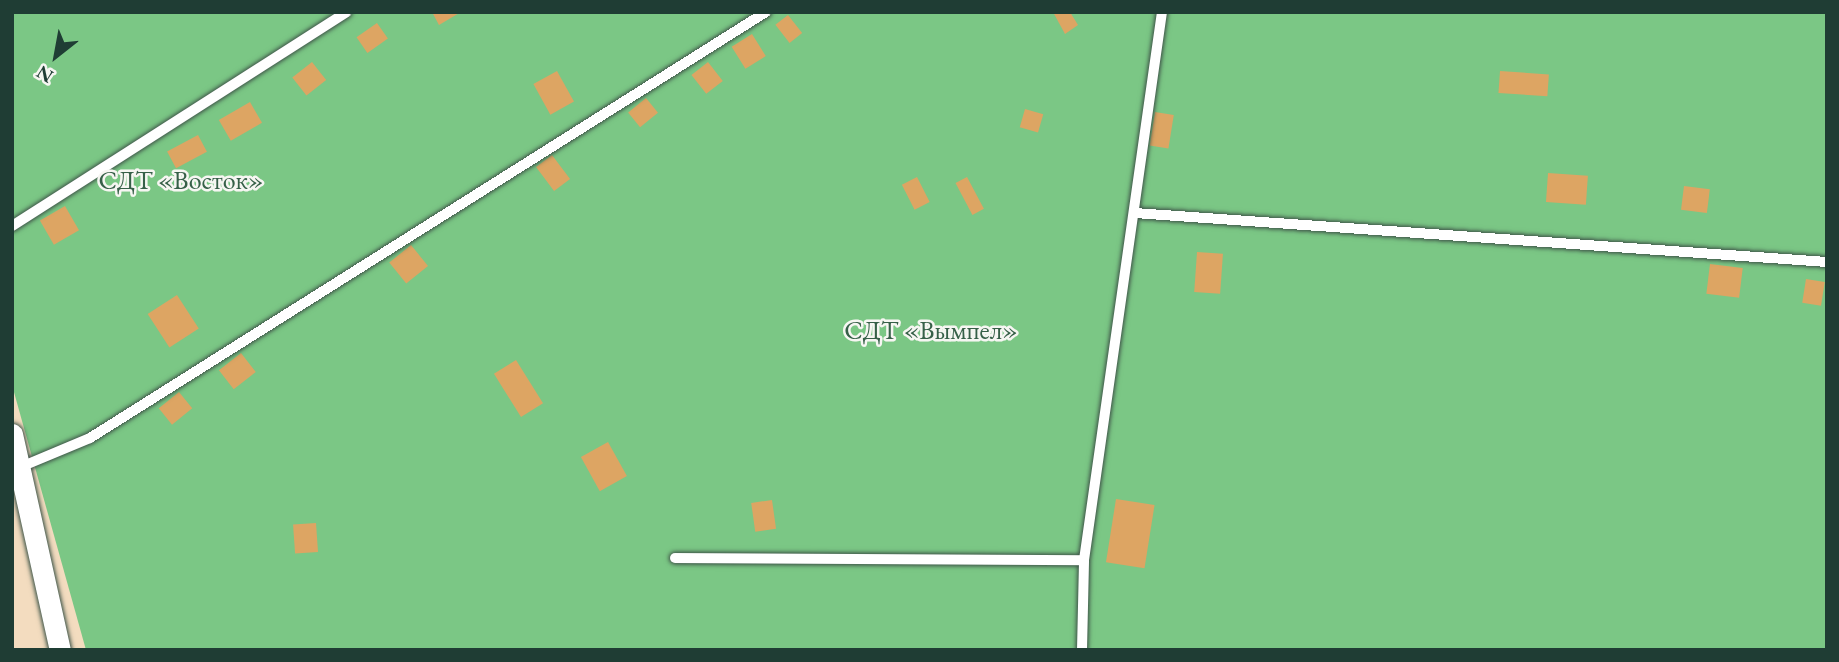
<!DOCTYPE html>
<html>
<head>
<meta charset="utf-8">
<style>
	body { margin:0 }
	#map { position:relative; width:1839px; height:662px; overflow:hidden; background:#f3dcbf; font-family:"EB Garamond",serif }
	div>[style] { position:absolute }
	.green>* { inset:0; background:#7bc785 }
	.building>* { inset:0; background:#dda563; transform-origin:0 0 }
	.roads { filter:drop-shadow(0 0 2px #3f5549) drop-shadow(0 0 2px #3f5549) }
	.service>* { height:10px; margin:-5px; padding:0 5px; transform-origin:5px; border-radius:5px; background:#fff }
	.minor>* { height:21px; margin:-10.5px; padding:0 10.5px; transform-origin:10.5px; border-radius:10.5px; background:#fff }
	span { translate:-50% -50%; white-space:nowrap; text-align:center; line-height:1.15; -webkit-text-stroke:5px #f6f6f2; paint-order:stroke }
	.park-label { font-size:26px; color:#366048 }
	.frame { position:absolute; inset:0; border:14px solid #1f3d34; pointer-events:none }
	.north { position:absolute; left:21px; top:21px; width:70px; height:70px; -webkit-text-stroke:5px #f6f6f2; paint-order:stroke; rotate:211deg; font-size:19px; font-weight:700; line-height:28px; text-align:center; color:#1f3d34 }
	.north::after { content:''; display:block; margin:auto; width:24px; height:32px; background:#1f3d34; clip-path:polygon(50% 0,100% 100%,50% 72%,0 100%) }
</style>
</head>
<body>
<div id="map">
	<div class="green">
		<div style="clip-path:polygon(12px 12px,1827px 12px,1827px 650px,86px 650px,12px 385px)"></div>
	</div>
	<div class="building">
		<div style="clip-path:polygon(432px 12px,461px 12px,439px 25px)"></div>
		<div style="clip-path:polygon(1053px 12px,1070px 12px,1078px 25px,1065px 34px)"></div>
		<div style="left:788px;top:15px;width:23px;height:16px;rotate:52deg"></div>
		<div style="left:377px;top:23px;width:19px;height:25px;rotate:55deg"></div>
		<div style="left:752px;top:34px;width:26px;height:24px;rotate:58deg"></div>
		<div style="left:312px;top:62px;width:23px;height:25px;rotate:52deg"></div>
		<div style="left:708px;top:62px;width:24px;height:21px;rotate:52deg"></div>
		<div style="left:557px;top:71px;width:35px;height:27px;rotate:61deg"></div>
		<div style="left:1500px;top:71px;width:49px;height:22px;rotate:4deg"></div>
		<div style="left:646px;top:98px;width:19px;height:23px;rotate:51deg"></div>
		<div style="left:250px;top:102px;width:24px;height:36px;rotate:60deg"></div>
		<div style="left:1025px;top:109px;width:19px;height:19px;rotate:16deg"></div>
		<div style="left:1155px;top:112px;width:19px;height:34px;rotate:9deg"></div>
		<div style="left:198px;top:135px;width:19px;height:35px;rotate:62deg"></div>
		<div style="left:552px;top:155px;width:30px;height:20px;rotate:53deg"></div>
		<div style="left:1548px;top:173px;width:40px;height:29px;rotate:4deg"></div>
		<div style="left:917px;top:177px;width:28px;height:17px;rotate:63deg"></div>
		<div style="left:967px;top:177px;width:36px;height:13px;rotate:62deg"></div>
		<div style="left:1684px;top:186px;width:26px;height:24px;rotate:7deg"></div>
		<div style="left:65px;top:206px;width:28px;height:29px;rotate:60deg"></div>
		<div style="left:411px;top:245px;width:27px;height:28px;rotate:51deg"></div>
		<div style="left:1197px;top:252px;width:26px;height:40px;rotate:4deg"></div>
		<div style="left:1710px;top:264px;width:33px;height:30px;rotate:7deg"></div>
		<div style="left:1806px;top:279px;width:19px;height:24px;rotate:9deg"></div>
		<div style="left:177px;top:295px;width:40px;height:35px;rotate:57deg"></div>
		<div style="left:241px;top:353px;width:24px;height:28px;rotate:52deg"></div>
		<div style="left:516px;top:360px;width:51px;height:26px;rotate:58deg"></div>
		<div style="left:179px;top:392px;width:21px;height:26px;rotate:51deg"></div>
		<div style="left:608px;top:442px;width:39px;height:31px;rotate:61deg"></div>
		<div style="left:1116px;top:499px;width:39px;height:64px;rotate:9deg"></div>
		<div style="left:772px;top:500px;width:29px;height:21px;rotate:82deg"></div>
		<div style="left:316px;top:523px;width:29px;height:23px;rotate:86deg"></div>
	</div>
	<div class="roads">
		<div class="service">
			<div style="left:1135px;top:213px;width:694px;rotate:4.05deg"></div>
			<div style="left:12px;top:226px;width:397px;rotate:-32.6deg"></div>
			<div style="left:23px;top:466px;width:73px;rotate:-22.7deg"></div>
			<div style="left:90px;top:438px;width:799px;rotate:-32.22deg"></div>
			<div style="left:675px;top:558px;width:409px;rotate:0.3deg"></div>
			<div style="left:1082px;top:650px;width:90px;rotate:-88.7deg"></div>
			<div style="left:1084px;top:560px;width:554px;rotate:-81.9deg"></div>
		</div>
		<div class="minor">
			<div style="left:12px;top:434px;width:221px;rotate:77.5deg"></div>
		</div>
	</div>
	<div class="park-label">
		<span style="left:181px;top:181px">СДТ «Восток»</span>
		<span style="left:931px;top:331px">СДТ «Вымпел»</span>
	</div>
	<div class="frame"></div>
	<div class="north">N</div>
</div>
</body>
</html>
